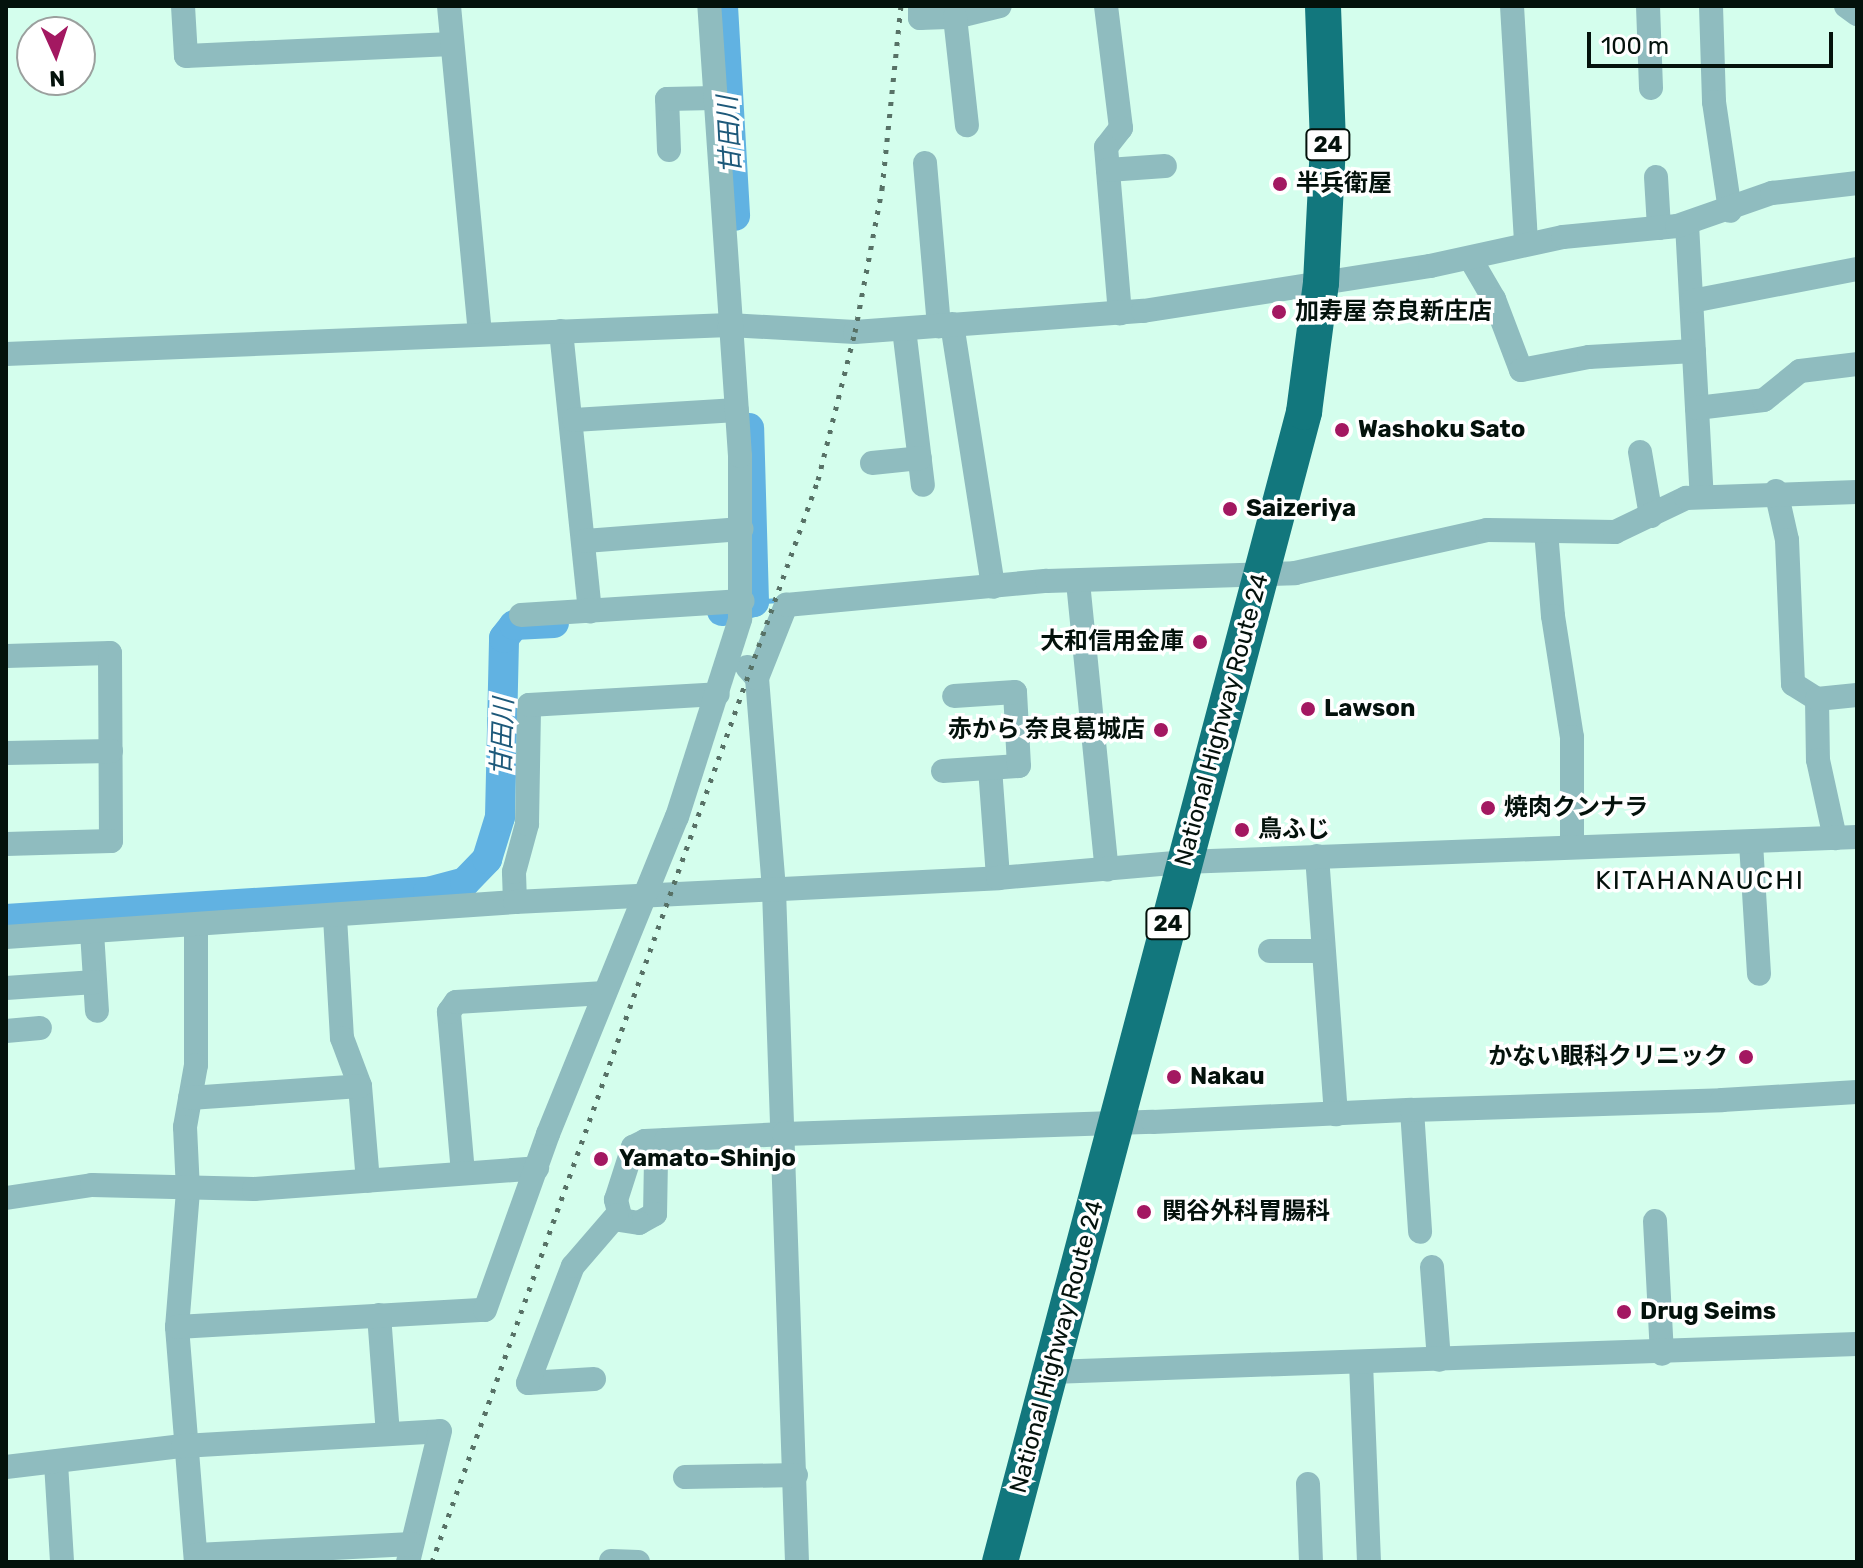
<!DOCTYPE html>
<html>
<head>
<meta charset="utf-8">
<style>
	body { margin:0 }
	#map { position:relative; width:1863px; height:1568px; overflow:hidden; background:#d4feed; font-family:Rubik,"Noto Sans JP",sans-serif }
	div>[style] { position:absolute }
	.stream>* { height:5px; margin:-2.5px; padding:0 2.5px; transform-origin:2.5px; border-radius:2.5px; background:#61b2e2 }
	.river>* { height:30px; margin:-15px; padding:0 15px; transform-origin:15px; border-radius:15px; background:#61b2e2 }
	.minor>* { height:24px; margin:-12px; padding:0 12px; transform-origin:12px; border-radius:12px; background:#8fbcbf }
	.highway>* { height:36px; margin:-18px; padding:0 18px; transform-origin:18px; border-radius:18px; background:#12777d }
	.rail>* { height:5px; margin-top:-2.5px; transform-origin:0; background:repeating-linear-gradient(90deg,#577166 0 4px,transparent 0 12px) }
	.dots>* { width:22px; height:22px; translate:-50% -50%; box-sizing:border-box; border:4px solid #fff; border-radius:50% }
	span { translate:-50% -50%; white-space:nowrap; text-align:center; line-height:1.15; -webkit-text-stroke:7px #fff; paint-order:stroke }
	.shield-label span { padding:2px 6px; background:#fff; border:2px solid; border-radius:6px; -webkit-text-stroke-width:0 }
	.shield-label { font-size:22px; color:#04120c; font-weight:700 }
	.poi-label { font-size:24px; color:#04120c; font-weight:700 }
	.left { translate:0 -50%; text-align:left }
	.right { translate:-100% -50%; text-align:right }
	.street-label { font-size:24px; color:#04120c }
	.water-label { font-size:26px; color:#1d597a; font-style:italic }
	.neighbourhood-label { font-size:26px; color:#04120c; letter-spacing:2px }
	.frame { position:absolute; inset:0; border:8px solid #04120c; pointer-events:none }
	.north { position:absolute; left:16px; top:16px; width:80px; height:80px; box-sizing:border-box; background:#fff; border:2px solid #9ba09e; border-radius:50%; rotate:177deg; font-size:22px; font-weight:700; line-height:32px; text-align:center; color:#04120c }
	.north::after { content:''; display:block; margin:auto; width:28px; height:36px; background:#a31861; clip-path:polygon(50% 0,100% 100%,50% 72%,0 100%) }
	.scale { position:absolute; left:1587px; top:32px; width:246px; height:36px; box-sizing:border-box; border:4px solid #04120c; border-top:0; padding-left:10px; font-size:24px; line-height:28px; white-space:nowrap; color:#04120c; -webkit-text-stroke:6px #fff; paint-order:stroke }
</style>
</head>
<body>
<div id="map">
	<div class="stream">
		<div style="left:754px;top:602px;width:24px;rotate:-5deg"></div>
	</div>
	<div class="river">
		<div style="left:723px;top:6px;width:210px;rotate:86.7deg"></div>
		<div style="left:722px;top:611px;width:33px;rotate:-16deg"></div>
		<div style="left:754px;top:602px;width:174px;rotate:-91.6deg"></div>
		<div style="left:6px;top:919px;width:423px;rotate:-3.7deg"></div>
		<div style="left:428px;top:892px;width:38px;rotate:-15deg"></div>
		<div style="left:465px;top:882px;width:32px;rotate:-46deg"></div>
		<div style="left:487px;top:859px;width:44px;rotate:-72.8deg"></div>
		<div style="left:500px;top:817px;width:179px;rotate:-88.7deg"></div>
		<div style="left:504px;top:638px;width:16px;rotate:-52deg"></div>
		<div style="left:514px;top:625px;width:40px;rotate:-2.9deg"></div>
	</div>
	<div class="minor">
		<div style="left:183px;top:6px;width:50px;rotate:86.6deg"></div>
		<div style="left:186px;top:56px;width:266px;rotate:-2.6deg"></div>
		<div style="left:449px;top:6px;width:329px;rotate:84.6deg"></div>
		<div style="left:920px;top:6px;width:12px;rotate:90deg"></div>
		<div style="left:920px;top:18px;width:35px;rotate:-2deg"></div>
		<div style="left:955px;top:17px;width:46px;rotate:-13.7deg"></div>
		<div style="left:1106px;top:6px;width:123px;rotate:83deg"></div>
		<div style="left:1121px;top:128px;width:24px;rotate:128deg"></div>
		<div style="left:1106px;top:147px;width:167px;rotate:85.2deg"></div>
		<div style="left:1512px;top:6px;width:237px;rotate:86.6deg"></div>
		<div style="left:1648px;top:6px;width:82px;rotate:87.9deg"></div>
		<div style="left:1711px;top:6px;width:96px;rotate:88.2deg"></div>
		<div style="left:1714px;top:102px;width:110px;rotate:81.6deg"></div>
		<div style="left:1846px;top:6px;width:14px;rotate:36deg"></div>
		<div style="left:955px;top:17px;width:109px;rotate:83.7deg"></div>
		<div style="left:669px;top:150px;width:51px;rotate:-92.2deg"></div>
		<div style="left:667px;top:99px;width:47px;rotate:-1.2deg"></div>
		<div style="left:925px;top:163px;width:164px;rotate:85.1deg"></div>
		<div style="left:1108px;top:170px;width:57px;rotate:-4deg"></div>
		<div style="left:1656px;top:177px;width:51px;rotate:86.6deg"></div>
		<div style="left:1687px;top:224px;width:273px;rotate:86.9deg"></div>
		<div style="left:1470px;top:258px;width:48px;rotate:59.7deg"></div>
		<div style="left:1494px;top:299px;width:76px;rotate:69.2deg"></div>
		<div style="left:1521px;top:370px;width:69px;rotate:-10.8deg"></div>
		<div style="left:1589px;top:357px;width:105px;rotate:-3.3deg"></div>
		<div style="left:1692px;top:301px;width:168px;rotate:-11deg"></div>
		<div style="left:952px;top:324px;width:266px;rotate:81.1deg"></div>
		<div style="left:904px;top:329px;width:157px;rotate:83.1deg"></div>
		<div style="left:561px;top:331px;width:282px;rotate:84.1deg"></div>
		<div style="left:6px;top:354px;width:724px;rotate:-2.3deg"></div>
		<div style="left:729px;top:325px;width:126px;rotate:3.2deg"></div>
		<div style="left:855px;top:332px;width:289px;rotate:-4.2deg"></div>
		<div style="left:1143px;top:311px;width:291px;rotate:-8.9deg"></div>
		<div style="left:1430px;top:266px;width:136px;rotate:-12.3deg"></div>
		<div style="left:1563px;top:237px;width:115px;rotate:-5.5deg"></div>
		<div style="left:1677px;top:226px;width:101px;rotate:-19.2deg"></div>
		<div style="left:1772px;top:193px;width:86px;rotate:-6.7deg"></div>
		<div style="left:1697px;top:408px;width:67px;rotate:-6.8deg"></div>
		<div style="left:1764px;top:400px;width:46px;rotate:-38.9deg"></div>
		<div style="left:1800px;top:371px;width:57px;rotate:-7deg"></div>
		<div style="left:574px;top:420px;width:163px;rotate:-3.5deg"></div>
		<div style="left:1640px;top:452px;width:65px;rotate:80.2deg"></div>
		<div style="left:872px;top:463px;width:48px;rotate:-5.9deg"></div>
		<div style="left:1776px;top:491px;width:50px;rotate:77.3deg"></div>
		<div style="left:1787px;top:540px;width:144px;rotate:87.6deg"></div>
		<div style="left:1793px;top:684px;width:28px;rotate:32deg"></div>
		<div style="left:1817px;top:699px;width:61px;rotate:89.1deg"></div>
		<div style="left:1818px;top:760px;width:80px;rotate:77.7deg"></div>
		<div style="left:1546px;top:531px;width:85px;rotate:85.3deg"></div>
		<div style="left:1553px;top:616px;width:122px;rotate:81.1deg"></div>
		<div style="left:1572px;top:737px;width:110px;rotate:90deg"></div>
		<div style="left:585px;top:541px;width:157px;rotate:-4.4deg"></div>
		<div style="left:1078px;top:582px;width:289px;rotate:84.3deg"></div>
		<div style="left:521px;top:615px;width:222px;rotate:-3.6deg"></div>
		<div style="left:6px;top:656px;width:104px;rotate:-1.7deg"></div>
		<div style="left:110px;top:653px;width:188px;rotate:89.7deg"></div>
		<div style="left:111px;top:841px;width:105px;rotate:178.4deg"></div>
		<div style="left:747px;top:667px;width:15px;rotate:48deg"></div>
		<div style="left:757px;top:678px;width:213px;rotate:85.4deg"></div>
		<div style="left:774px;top:890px;width:672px;rotate:88.04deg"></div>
		<div style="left:757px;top:678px;width:79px;rotate:-68.3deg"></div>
		<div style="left:786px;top:605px;width:262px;rotate:-5.3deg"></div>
		<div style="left:1047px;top:581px;width:248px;rotate:-1.8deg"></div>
		<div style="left:1295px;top:573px;width:197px;rotate:-12.6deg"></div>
		<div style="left:1487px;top:530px;width:128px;rotate:0.9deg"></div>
		<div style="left:1615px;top:532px;width:79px;rotate:-25.6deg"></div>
		<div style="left:1686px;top:498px;width:171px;rotate:-2deg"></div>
		<div style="left:1817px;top:699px;width:40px;rotate:-5.7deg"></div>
		<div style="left:6px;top:753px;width:105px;rotate:-1.1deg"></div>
		<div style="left:990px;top:768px;width:110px;rotate:85.8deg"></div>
		<div style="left:943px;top:771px;width:76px;rotate:-3.8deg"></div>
		<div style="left:1019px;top:766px;width:74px;rotate:-93.1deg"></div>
		<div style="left:1015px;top:692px;width:61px;rotate:176.2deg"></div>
		<div style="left:1751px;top:843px;width:131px;rotate:86.5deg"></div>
		<div style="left:1317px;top:856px;width:259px;rotate:85.8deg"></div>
		<div style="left:515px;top:902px;width:30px;rotate:-92deg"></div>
		<div style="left:514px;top:872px;width:50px;rotate:-74.8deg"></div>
		<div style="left:527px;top:824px;width:119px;rotate:-89deg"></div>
		<div style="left:529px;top:705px;width:189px;rotate:-3.3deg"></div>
		<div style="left:335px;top:917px;width:121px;rotate:86.7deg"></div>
		<div style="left:342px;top:1038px;width:51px;rotate:69.4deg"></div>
		<div style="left:360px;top:1086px;width:95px;rotate:85.2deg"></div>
		<div style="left:196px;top:927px;width:138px;rotate:90deg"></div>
		<div style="left:196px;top:1065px;width:63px;rotate:100.1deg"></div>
		<div style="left:185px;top:1127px;width:64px;rotate:87.3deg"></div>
		<div style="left:188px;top:1191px;width:136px;rotate:94.6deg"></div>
		<div style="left:177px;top:1327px;width:236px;rotate:85.4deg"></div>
		<div style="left:92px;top:932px;width:79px;rotate:86.4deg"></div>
		<div style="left:6px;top:937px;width:510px;rotate:-3.93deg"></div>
		<div style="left:515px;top:902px;width:484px;rotate:-2.8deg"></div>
		<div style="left:998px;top:878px;width:186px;rotate:-4.9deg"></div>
		<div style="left:1183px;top:862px;width:674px;rotate:-2.12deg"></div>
		<div style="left:1270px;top:951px;width:52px"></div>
		<div style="left:6px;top:988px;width:89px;rotate:-3.9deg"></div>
		<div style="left:6px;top:1031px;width:34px;rotate:-5deg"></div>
		<div style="left:190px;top:1098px;width:170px;rotate:-4deg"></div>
		<div style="left:1412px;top:1110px;width:122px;rotate:86.2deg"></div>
		<div style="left:666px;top:1140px;width:21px;rotate:118deg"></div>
		<div style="left:656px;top:1159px;width:55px;rotate:91deg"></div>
		<div style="left:655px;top:1214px;width:18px;rotate:151deg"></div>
		<div style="left:639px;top:1223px;width:18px;rotate:-171deg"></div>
		<div style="left:621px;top:1220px;width:21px;rotate:-104deg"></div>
		<div style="left:616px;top:1200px;width:56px;rotate:-72.2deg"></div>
		<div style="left:633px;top:1147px;width:13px;rotate:-27deg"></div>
		<div style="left:645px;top:1141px;width:21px;rotate:-3deg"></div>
		<div style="left:666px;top:1140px;width:118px;rotate:-2.9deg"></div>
		<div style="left:784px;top:1134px;width:369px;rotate:-1.9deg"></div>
		<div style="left:1153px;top:1122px;width:259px;rotate:-2.7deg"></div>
		<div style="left:1412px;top:1110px;width:310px;rotate:-1.8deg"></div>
		<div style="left:1722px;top:1100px;width:135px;rotate:-3.4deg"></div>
		<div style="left:463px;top:1173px;width:162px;rotate:-95deg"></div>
		<div style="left:449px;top:1012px;width:12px;rotate:-55deg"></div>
		<div style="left:456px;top:1002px;width:149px;rotate:-3.5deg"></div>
		<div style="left:6px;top:1198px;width:87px;rotate:-8.6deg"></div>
		<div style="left:92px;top:1185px;width:162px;rotate:1.4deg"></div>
		<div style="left:254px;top:1189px;width:284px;rotate:-4.2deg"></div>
		<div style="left:1655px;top:1221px;width:133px;rotate:87deg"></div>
		<div style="left:1432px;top:1267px;width:93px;rotate:85.7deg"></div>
		<div style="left:379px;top:1315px;width:119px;rotate:85.7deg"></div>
		<div style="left:177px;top:1327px;width:308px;rotate:-3.2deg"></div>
		<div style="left:485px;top:1310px;width:187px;rotate:-70.3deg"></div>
		<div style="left:548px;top:1134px;width:342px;rotate:-67.9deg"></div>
		<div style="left:677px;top:817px;width:208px;rotate:-72.3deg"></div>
		<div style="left:740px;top:619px;width:163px;rotate:-90deg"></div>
		<div style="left:740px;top:456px;width:451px;rotate:-93.9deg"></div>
		<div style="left:1361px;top:1363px;width:199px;rotate:87.7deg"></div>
		<div style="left:1051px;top:1372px;width:806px;rotate:-1.99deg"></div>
		<div style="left:594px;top:1379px;width:66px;rotate:176.5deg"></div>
		<div style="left:528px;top:1383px;width:125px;rotate:-69deg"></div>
		<div style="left:573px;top:1266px;width:67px;rotate:-49.2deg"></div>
		<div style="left:56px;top:1463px;width:99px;rotate:86.5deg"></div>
		<div style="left:6px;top:1467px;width:178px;rotate:-6.8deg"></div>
		<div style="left:183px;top:1446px;width:257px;rotate:-3.3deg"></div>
		<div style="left:440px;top:1431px;width:135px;rotate:103.7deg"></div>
		<div style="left:685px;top:1477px;width:111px;rotate:-1deg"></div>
		<div style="left:1308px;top:1484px;width:78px;rotate:87.8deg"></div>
		<div style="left:196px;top:1555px;width:216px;rotate:-2.9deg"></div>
		<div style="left:611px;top:1561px;width:27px;rotate:2deg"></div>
	</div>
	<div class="highway">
		<div style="left:1000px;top:1562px;width:1190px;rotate:-75.19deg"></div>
		<div style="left:1304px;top:412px;width:130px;rotate:-82.5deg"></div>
		<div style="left:1321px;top:283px;width:140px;rotate:-87.1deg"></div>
		<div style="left:1328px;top:143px;width:137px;rotate:-92.1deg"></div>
	</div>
	<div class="rail">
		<div style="left:432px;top:1562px;width:1149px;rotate:-70.37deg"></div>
		<div style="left:818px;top:480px;width:153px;rotate:-76deg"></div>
		<div style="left:855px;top:332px;width:146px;rotate:-79.3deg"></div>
		<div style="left:882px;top:189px;width:184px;rotate:-84.1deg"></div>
	</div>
	<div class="dots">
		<div style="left:1280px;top:184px;background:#a31861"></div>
		<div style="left:1279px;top:312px;background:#a31861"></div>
		<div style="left:1342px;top:430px;background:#a31861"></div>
		<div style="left:1230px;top:509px;background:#a31861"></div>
		<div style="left:1200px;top:642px;background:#a31861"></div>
		<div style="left:1308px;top:709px;background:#a31861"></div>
		<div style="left:1161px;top:730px;background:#a31861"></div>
		<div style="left:1488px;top:808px;background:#a31861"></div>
		<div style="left:1242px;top:830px;background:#a31861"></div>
		<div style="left:1746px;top:1057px;background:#a31861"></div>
		<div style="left:1174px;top:1077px;background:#a31861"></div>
		<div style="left:601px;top:1159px;background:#a31861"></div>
		<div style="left:1144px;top:1212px;background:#a31861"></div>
		<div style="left:1624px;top:1312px;background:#a31861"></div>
	</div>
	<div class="shield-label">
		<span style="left:1328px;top:145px">24</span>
		<span style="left:1168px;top:924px">24</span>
	</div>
	<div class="poi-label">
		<span class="left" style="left:1296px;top:184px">半兵衛屋</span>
		<span class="left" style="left:1295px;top:312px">加寿屋 奈良新庄店</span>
		<span class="left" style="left:1358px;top:430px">Washoku Sato</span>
		<span class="left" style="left:1246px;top:509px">Saizeriya</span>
		<span class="right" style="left:1184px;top:642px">大和信用金庫</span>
		<span class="left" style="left:1324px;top:709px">Lawson</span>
		<span class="right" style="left:1145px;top:730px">赤から 奈良葛城店</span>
		<span class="left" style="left:1504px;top:808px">焼肉クンナラ</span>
		<span class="left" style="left:1258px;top:830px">鳥ふじ</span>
		<span class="right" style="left:1728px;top:1057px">かない眼科クリニック</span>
		<span class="left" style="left:1190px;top:1077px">Nakau</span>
		<span class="left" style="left:619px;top:1159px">Yamato-Shinjo</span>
		<span class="left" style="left:1162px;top:1212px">関谷外科胃腸科</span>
		<span class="left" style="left:1640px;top:1312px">Drug Seims</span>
	</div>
	<div class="street-label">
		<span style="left:1222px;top:720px;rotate:-75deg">National Highway Route 24</span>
		<span style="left:1057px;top:1347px;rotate:-75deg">National Highway Route 24</span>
	</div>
	<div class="water-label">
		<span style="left:730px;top:135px;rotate:-93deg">甘田川</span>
		<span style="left:503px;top:737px;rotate:-88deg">甘田川</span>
	</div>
	<div class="neighbourhood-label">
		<span style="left:1700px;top:881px">KITAHANAUCHI</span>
	</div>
	<div class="frame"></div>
	<div class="north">N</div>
	<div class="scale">100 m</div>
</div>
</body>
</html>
